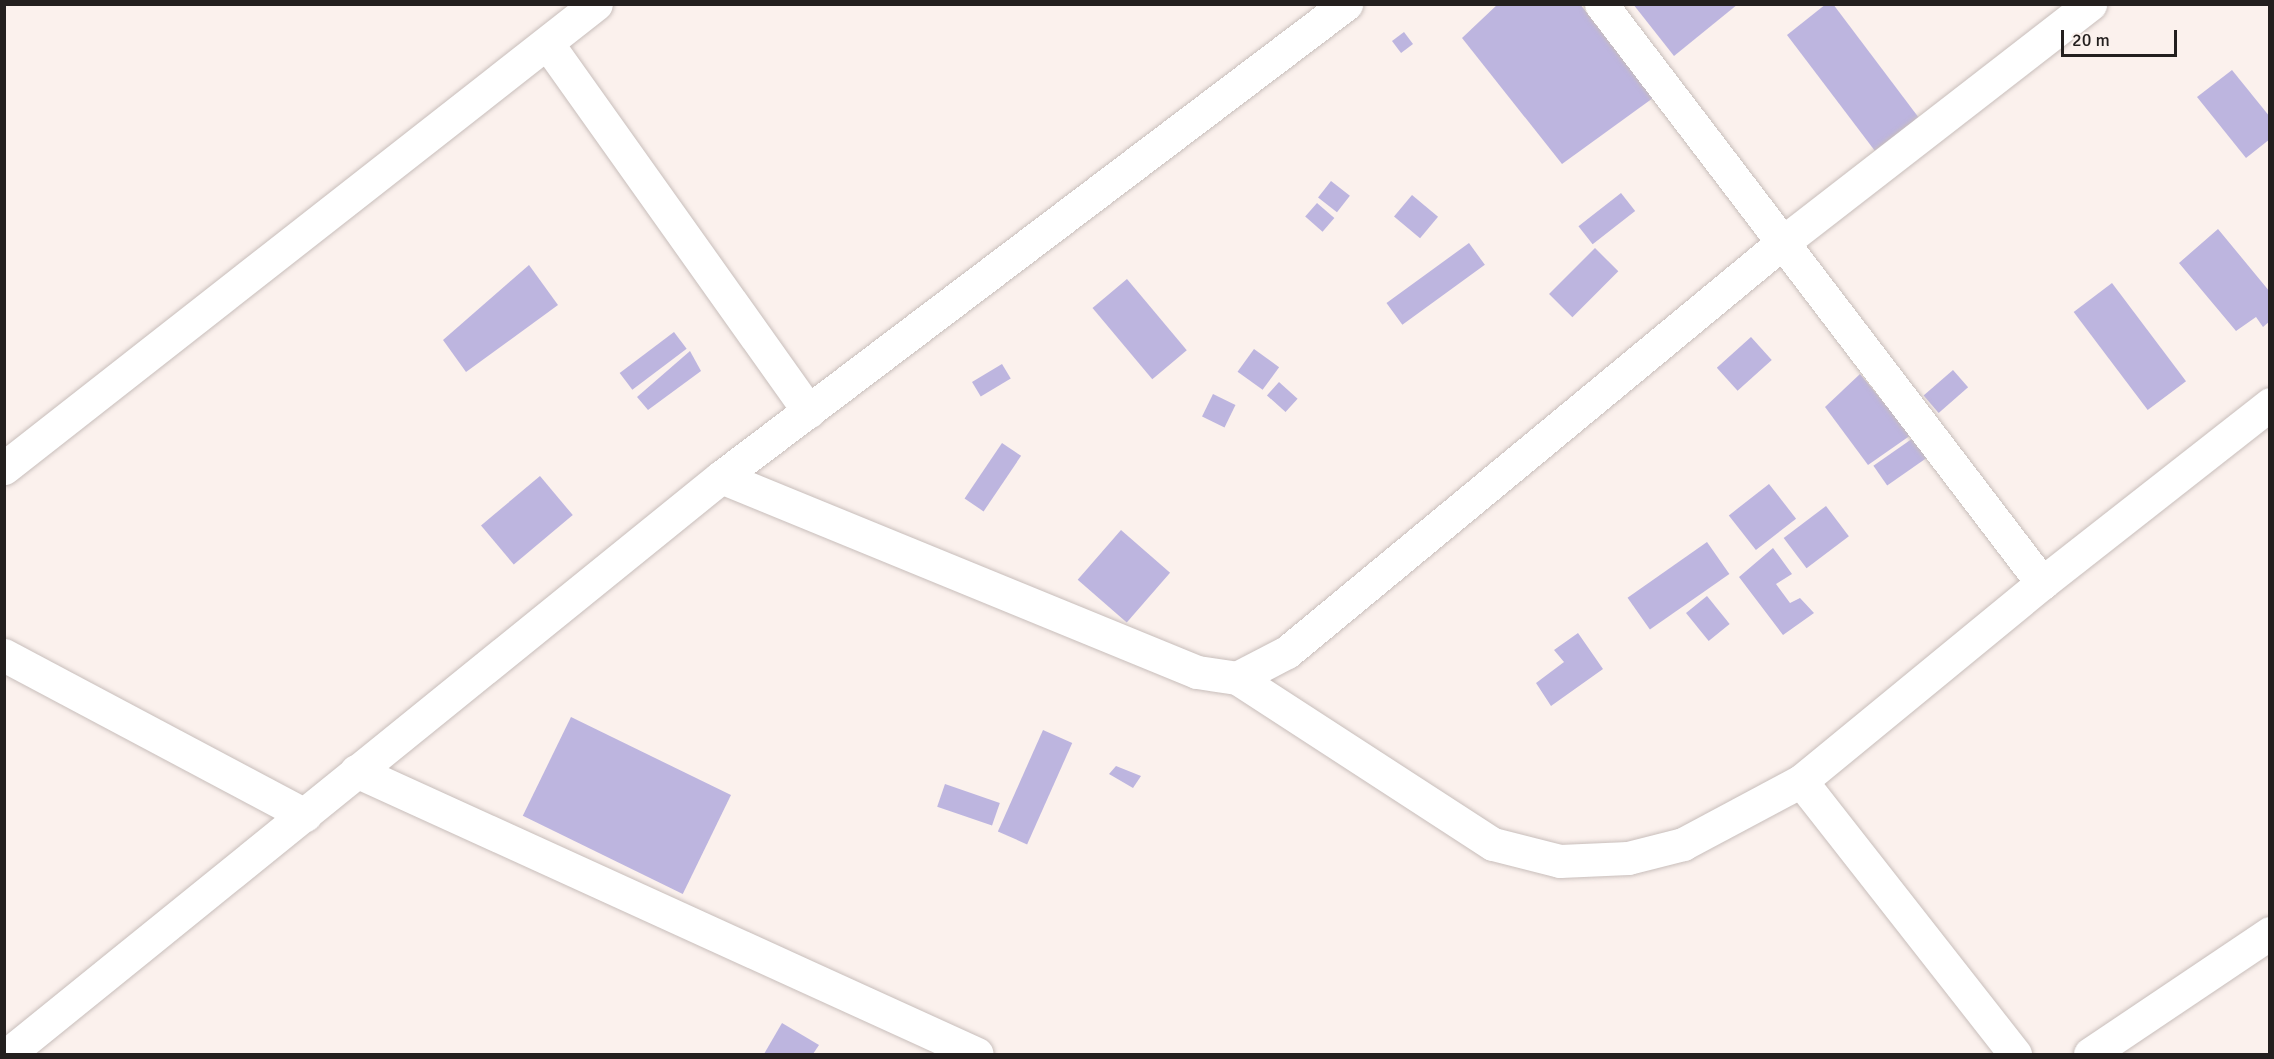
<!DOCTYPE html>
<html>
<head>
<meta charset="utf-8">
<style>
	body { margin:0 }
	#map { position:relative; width:2274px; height:1059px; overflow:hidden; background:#fbf1ed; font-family:Signika,sans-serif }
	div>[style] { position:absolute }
	.building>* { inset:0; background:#bdb5df; transform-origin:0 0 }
	.roads { filter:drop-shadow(0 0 2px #c8bebb) drop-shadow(0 0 2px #c8bebb) }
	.minor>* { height:33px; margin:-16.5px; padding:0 16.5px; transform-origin:16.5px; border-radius:16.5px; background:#fff }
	span { translate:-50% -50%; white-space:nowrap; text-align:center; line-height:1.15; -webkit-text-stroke:6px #fbf1ed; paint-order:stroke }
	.frame { position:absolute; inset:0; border:6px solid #231f1e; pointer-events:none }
	.scale { position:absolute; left:2061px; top:30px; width:116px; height:27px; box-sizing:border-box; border:3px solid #231f1e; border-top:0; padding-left:8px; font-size:18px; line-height:21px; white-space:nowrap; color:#231f1e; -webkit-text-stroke:4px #fbf1ed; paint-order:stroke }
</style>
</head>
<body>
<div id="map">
	<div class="building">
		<div style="clip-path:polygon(1498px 4px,1580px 4px,1653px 98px,1562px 164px,1462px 38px)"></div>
		<div style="clip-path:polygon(1633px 4px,1738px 4px,1674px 56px)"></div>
		<div style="clip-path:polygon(1826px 4px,1833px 4px,1919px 118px,1875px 151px,1787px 35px)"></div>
		<div style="left:1404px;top:32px;width:15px;height:15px;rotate:53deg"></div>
		<div style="clip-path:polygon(2232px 70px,2270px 117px,2270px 139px,2246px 158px,2197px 97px)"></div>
		<div style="left:1331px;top:181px;width:24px;height:21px;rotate:38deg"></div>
		<div style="left:1621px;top:193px;width:23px;height:54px;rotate:52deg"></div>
		<div style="left:1412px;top:195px;width:34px;height:28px;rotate:40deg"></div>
		<div style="left:1317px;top:203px;width:23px;height:18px;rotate:41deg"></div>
		<div style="clip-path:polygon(2218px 229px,2270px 292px,2270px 321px,2263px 327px,2256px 317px,2236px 331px,2179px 263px)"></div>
		<div style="left:1469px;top:243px;width:27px;height:102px;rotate:54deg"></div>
		<div style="left:1595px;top:248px;width:33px;height:65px;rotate:45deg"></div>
		<div style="clip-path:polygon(529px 265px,558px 305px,466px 372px,443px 340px)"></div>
		<div style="left:1127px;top:279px;width:93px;height:45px;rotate:50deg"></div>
		<div style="left:2112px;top:283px;width:123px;height:48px;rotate:53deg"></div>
		<div style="left:674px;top:332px;width:21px;height:68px;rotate:53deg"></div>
		<div style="left:1751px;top:337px;width:31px;height:46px;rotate:48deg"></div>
		<div style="left:1254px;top:349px;width:31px;height:28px;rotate:36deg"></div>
		<div style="clip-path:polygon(690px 351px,701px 371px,648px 410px,637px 397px)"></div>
		<div style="left:1002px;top:364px;width:17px;height:35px;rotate:59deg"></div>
		<div style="left:1953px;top:370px;width:23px;height:39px;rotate:49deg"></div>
		<div style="clip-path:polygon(1860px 374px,1911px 435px,1868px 465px,1825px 407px)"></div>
		<div style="left:1279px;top:382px;width:25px;height:18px;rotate:42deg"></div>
		<div style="left:1213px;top:394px;width:25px;height:25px;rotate:26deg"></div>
		<div style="left:1916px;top:436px;width:24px;height:52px;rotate:55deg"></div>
		<div style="left:1002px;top:443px;width:23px;height:67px;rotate:34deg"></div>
		<div style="left:540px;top:476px;width:51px;height:77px;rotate:50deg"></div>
		<div style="left:1769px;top:484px;width:44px;height:51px;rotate:52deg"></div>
		<div style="left:1826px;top:506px;width:38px;height:53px;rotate:53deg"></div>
		<div style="left:1121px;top:530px;width:65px;height:66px;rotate:41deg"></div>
		<div style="left:1707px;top:542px;width:39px;height:97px;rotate:55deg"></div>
		<div style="clip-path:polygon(1773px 548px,1792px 574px,1776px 584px,1790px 603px,1800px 598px,1814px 613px,1783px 635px,1739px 577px)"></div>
		<div style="left:1707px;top:596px;width:36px;height:27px;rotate:51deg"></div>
		<div style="clip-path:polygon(1578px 633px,1603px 669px,1551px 706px,1536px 683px,1564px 662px,1554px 650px)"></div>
		<div style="left:571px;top:717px;width:178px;height:110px;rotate:26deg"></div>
		<div style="left:1043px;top:730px;width:32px;height:111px;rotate:24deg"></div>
		<div style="clip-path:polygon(1116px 766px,1141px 776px,1133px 788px,1109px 774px)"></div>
		<div style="left:945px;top:784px;width:58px;height:24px;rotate:19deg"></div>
		<div style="clip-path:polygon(782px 1023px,819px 1045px,813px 1054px,764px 1054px)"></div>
	</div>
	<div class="roads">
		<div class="minor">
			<div style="left:1601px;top:4px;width:728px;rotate:52.7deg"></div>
			<div style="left:547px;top:43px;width:452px;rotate:54.6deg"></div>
			<div style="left:4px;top:468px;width:752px;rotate:-38.09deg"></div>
			<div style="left:721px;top:477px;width:514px;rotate:22.28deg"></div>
			<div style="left:1197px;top:672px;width:40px;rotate:8.5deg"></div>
			<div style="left:1237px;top:678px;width:305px;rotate:33deg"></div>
			<div style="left:1493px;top:844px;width:69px;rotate:14.2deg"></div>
			<div style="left:1560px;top:861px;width:68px;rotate:-2.5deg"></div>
			<div style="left:1628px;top:858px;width:57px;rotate:-14.3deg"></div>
			<div style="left:1683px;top:844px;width:134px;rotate:-28.1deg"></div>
			<div style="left:1801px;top:781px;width:312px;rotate:-39.4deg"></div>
			<div style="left:2042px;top:583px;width:290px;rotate:-38.1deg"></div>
			<div style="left:4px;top:655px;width:341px;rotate:28deg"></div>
			<div style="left:1237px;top:678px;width:56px;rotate:-27.5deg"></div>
			<div style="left:1287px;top:652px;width:642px;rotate:-39.57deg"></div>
			<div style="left:1782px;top:243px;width:390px;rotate:-37.8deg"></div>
			<div style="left:356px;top:771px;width:682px;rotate:24.5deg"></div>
			<div style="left:1801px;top:781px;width:347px;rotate:51.9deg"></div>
			<div style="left:8px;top:1054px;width:917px;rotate:-38.98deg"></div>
			<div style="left:721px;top:477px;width:784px;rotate:-37.12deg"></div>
			<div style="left:2090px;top:1054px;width:217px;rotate:-33.9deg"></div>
		</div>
	</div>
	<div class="frame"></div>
	<div class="scale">20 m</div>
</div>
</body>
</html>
